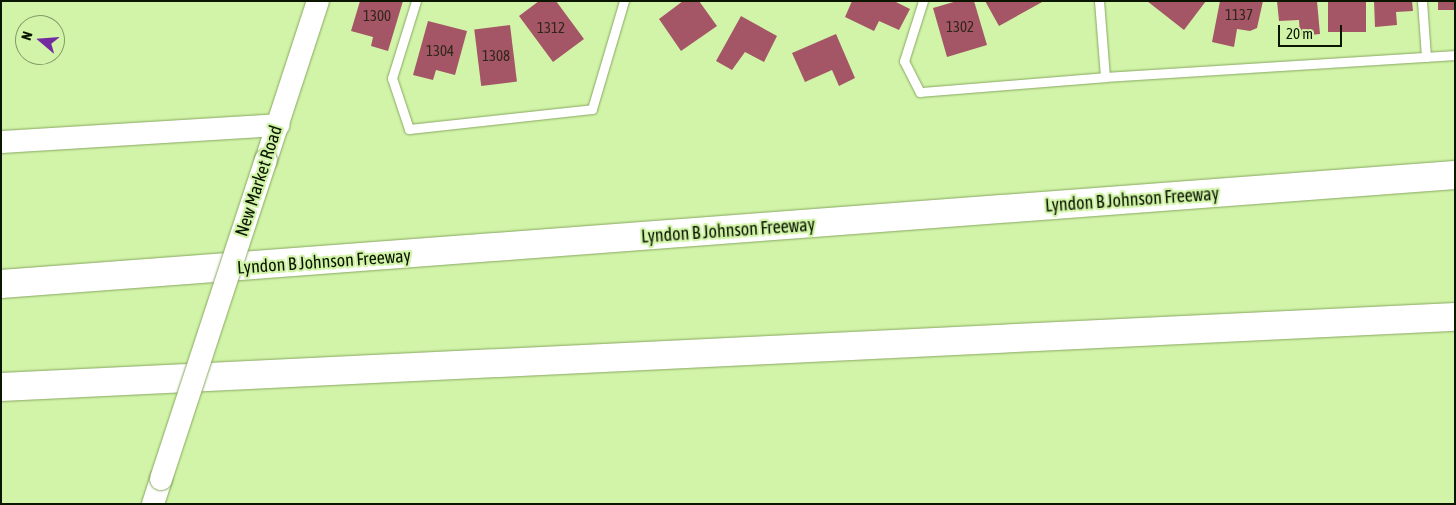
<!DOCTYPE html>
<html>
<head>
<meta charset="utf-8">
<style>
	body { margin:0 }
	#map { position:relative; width:1456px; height:505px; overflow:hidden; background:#d2f4a9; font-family:"Asap Condensed",sans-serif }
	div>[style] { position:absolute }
	.building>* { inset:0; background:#a45666; transform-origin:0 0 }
	.roads { filter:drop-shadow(0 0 1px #88a760) drop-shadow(0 0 1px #88a760) }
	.service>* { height:9px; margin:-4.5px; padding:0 4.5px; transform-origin:4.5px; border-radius:4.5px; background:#fff }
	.tertiary>* { height:22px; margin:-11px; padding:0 11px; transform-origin:11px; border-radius:11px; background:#fff }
	.motorway>* { height:28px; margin:-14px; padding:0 14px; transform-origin:14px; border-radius:14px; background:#fff }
	.bridges { filter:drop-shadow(0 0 1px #88a760) drop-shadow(0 0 1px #88a760) }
	.tertiary-bridge>* { height:22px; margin:-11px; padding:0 11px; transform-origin:11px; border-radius:11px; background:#fff }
	span { translate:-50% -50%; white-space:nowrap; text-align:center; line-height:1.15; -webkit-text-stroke:4.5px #d2f4a9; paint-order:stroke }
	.number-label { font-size:15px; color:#31261a }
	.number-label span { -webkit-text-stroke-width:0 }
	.street-label { font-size:18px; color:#0b1600 }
	.frame { position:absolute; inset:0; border:2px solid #0b1600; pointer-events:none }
	.north { position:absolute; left:15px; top:15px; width:50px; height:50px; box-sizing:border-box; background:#d2f4a9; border:1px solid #829b65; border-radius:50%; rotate:288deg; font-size:14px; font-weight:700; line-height:20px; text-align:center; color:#0b1600 }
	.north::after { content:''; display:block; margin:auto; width:18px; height:22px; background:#722ca0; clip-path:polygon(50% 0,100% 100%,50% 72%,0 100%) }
	.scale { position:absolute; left:1278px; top:25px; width:64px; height:22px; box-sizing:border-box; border:2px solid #0b1600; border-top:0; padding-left:6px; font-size:15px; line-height:18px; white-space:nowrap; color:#0b1600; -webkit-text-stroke:4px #d2f4a9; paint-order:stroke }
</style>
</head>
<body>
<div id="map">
	<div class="building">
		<div style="clip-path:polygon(360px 1px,403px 1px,388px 51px,371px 46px,373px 37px,351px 31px)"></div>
		<div style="clip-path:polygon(539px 1px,556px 1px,584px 39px,553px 62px,519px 16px)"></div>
		<div style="clip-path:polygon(683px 1px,699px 1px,717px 26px,681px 51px,659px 19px)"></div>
		<div style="clip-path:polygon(852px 1px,894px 1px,910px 9px,899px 30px,879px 21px,874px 31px,845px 17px)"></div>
		<div style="clip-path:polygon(957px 1px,974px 1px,987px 45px,947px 57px,933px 8px)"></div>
		<div style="clip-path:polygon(985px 1px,1044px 1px,999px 26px)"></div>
		<div style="clip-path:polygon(1147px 1px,1206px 1px,1184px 30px)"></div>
		<div style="clip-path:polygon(1220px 1px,1263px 1px,1257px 28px,1250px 31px,1237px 29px,1234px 47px,1212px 42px)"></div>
		<div style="clip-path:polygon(1277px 1px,1317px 1px,1320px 34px,1300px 36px,1299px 20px,1279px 21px)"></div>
		<div style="left:1328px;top:1px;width:38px;height:31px"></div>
		<div style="clip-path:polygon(1374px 1px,1412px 1px,1413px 11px,1396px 12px,1397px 25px,1375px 27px)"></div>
		<div style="left:1438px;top:1px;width:17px;height:9px"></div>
		<div style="clip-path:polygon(741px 16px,777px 36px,764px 62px,745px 52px,732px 70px,716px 61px)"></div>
		<div style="clip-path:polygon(428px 21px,467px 31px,455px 75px,436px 70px,433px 80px,413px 75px)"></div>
		<div style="left:510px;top:25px;width:57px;height:36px;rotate:83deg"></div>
		<div style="clip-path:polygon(836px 34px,855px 78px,839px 86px,832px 70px,805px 82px,792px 53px)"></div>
	</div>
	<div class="roads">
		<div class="service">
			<div style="left:416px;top:1px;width:81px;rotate:107.3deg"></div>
			<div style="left:392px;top:78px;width:54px;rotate:71.6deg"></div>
			<div style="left:409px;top:129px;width:184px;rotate:-6.2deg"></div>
			<div style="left:592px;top:109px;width:113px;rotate:-73.5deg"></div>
			<div style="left:923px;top:1px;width:63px;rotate:107.6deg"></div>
			<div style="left:904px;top:61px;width:35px;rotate:63deg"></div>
			<div style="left:920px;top:92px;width:186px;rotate:-4.6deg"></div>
			<div style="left:1105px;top:77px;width:76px;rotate:-94.5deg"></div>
			<div style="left:1422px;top:1px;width:56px;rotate:85.9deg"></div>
			<div style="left:1105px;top:77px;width:351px;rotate:-3.6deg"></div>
		</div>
		<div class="tertiary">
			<div style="left:1px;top:142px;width:278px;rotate:-3.5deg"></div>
			<div style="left:266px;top:160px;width:167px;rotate:-71.9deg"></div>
			<div style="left:153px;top:504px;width:26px;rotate:-72deg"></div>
		</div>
		<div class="motorway">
			<div style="left:1px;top:284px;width:1458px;rotate:-4.29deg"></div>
			<div style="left:1px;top:387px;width:1456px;rotate:-2.76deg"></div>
		</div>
	</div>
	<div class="bridges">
		<div class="tertiary-bridge">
			<div style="left:161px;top:479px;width:336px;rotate:-71.8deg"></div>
		</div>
	</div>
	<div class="number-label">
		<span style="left:1239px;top:15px">1137</span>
		<span style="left:377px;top:16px">1300</span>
		<span style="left:960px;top:27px">1302</span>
		<span style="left:551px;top:28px">1312</span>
		<span style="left:440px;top:51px">1304</span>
		<span style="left:496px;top:56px">1308</span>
	</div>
	<div class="street-label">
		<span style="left:259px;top:181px;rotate:-72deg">New Market Road</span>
		<span style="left:1132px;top:200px;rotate:-4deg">Lyndon B Johnson Freeway</span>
		<span style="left:728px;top:231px;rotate:-4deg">Lyndon B Johnson Freeway</span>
		<span style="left:324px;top:262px;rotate:-4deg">Lyndon B Johnson Freeway</span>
	</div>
	<div class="frame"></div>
	<div class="north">N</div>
	<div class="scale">20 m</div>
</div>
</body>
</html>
